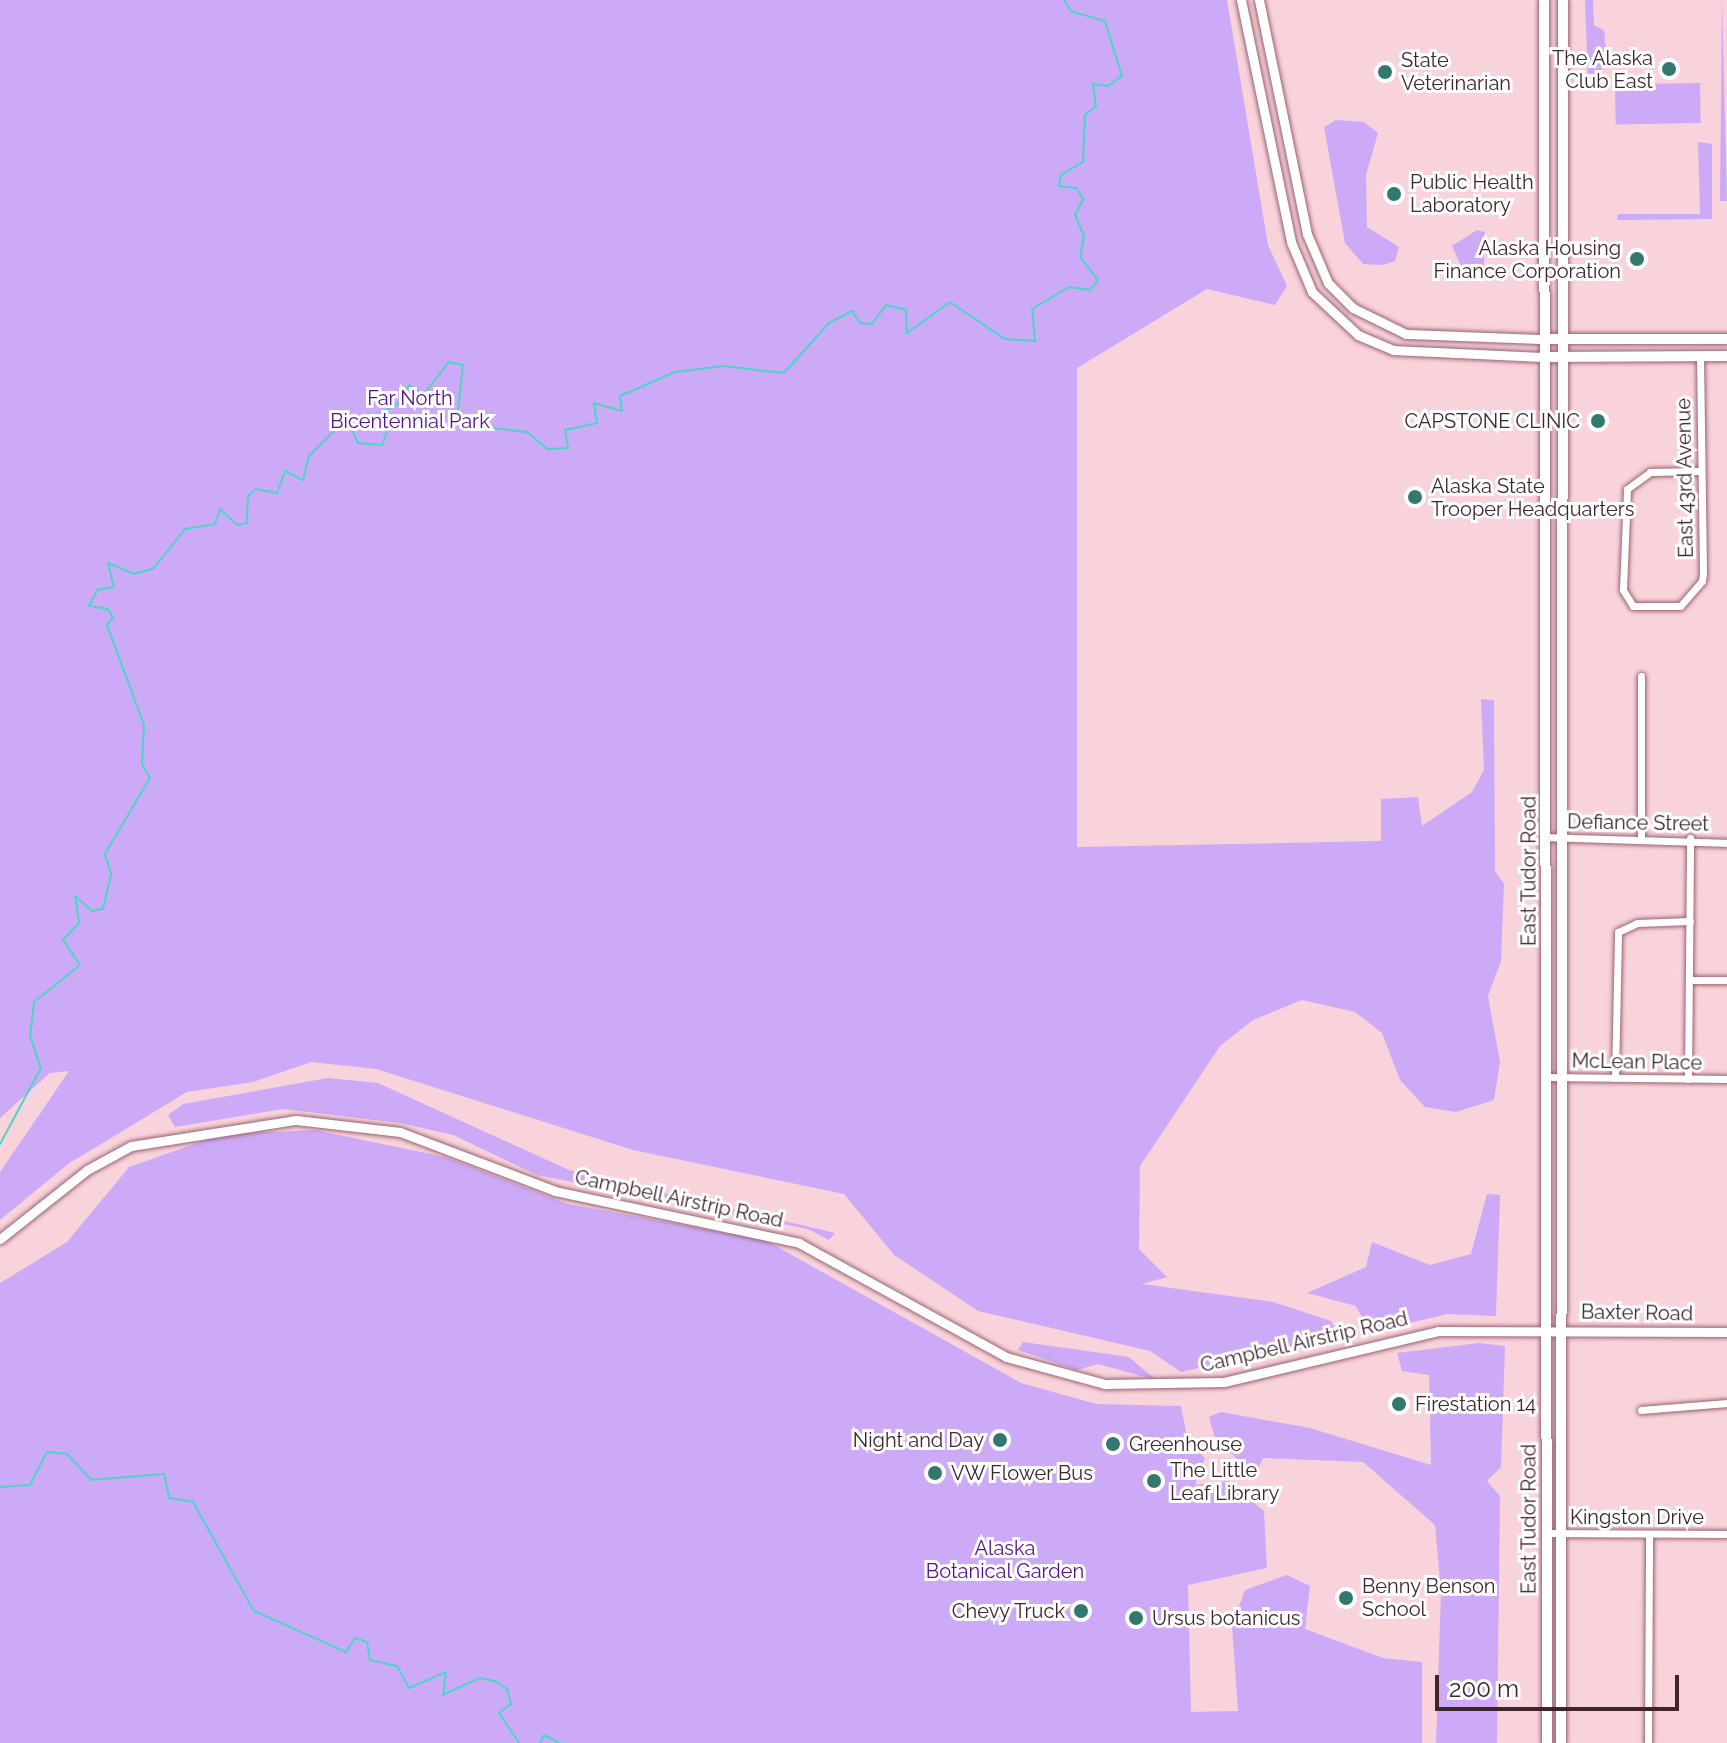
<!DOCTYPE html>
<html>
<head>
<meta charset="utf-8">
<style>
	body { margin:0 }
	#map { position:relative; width:1727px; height:1743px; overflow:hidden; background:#f9d3db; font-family:Raleway,sans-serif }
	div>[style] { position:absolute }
	.green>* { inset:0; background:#ccaaf7; transform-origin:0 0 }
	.stream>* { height:2px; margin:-1px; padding:0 1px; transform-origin:1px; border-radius:1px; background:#4cd5c5 }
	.roads { filter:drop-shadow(0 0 2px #9a6370) drop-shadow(0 0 2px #9a6370) }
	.street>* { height:7px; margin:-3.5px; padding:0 3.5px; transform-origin:3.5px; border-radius:3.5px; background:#fff }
	.secondary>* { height:9px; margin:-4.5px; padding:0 4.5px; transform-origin:4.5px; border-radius:4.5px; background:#fff }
	.primary>* { height:10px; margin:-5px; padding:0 5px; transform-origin:5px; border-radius:5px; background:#fff }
	.dots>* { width:22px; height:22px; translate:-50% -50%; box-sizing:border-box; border:4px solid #fff; border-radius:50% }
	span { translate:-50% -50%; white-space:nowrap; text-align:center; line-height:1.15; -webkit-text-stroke:6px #fff; paint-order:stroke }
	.poi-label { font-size:20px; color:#3d252b }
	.right { translate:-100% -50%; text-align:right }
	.left { translate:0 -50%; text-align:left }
	.park-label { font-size:20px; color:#56108b }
	.street-label { font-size:20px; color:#3d252b }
	.scale { position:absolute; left:1435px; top:1675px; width:244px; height:36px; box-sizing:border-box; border:4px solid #3d252b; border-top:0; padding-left:10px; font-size:24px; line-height:28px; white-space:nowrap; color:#3d252b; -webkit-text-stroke:6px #fff; paint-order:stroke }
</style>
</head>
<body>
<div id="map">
	<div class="green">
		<div style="clip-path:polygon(0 0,1227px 0,1268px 245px,1287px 286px,1275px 305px,1207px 289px,1077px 368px,1077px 847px,1381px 841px,1381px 799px,1418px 797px,1422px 826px,1472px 792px,1484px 770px,1481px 699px,1494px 700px,1495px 871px,1504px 884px,1501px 961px,1488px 996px,1500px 1062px,1494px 1100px,1456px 1112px,1425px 1107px,1400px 1080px,1382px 1033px,1355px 1012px,1302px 1000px,1253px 1020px,1220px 1046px,1140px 1166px,1139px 1249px,1167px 1277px,1142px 1284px,1273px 1302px,1331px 1321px,1339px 1336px,1181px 1372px,1150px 1351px,978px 1311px,894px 1255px,844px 1194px,633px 1150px,376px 1069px,311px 1062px,253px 1082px,187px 1092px,68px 1164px,0 1220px,0 1172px,69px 1071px,50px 1073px,0 1118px)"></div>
		<div style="clip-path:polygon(1585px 0,1593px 0,1594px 25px,1604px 30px,1606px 50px,1601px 74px,1588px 82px)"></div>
		<div style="clip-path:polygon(1722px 0,1727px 201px,1720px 201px)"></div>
		<div style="left:1700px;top:83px;width:40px;height:85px;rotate:89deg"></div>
		<div style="clip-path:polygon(1336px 120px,1364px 122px,1378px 133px,1366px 175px,1367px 227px,1399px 247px,1395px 261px,1383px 265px,1363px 264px,1345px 243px,1324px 127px)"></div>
		<div style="clip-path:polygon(1698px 142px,1712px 144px,1712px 219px,1617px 220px,1618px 214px,1700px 214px)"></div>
		<div style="clip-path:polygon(1477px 230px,1485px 232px,1484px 266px,1461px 266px,1452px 246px)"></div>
		<div style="clip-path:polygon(328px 1078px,378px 1083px,569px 1170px,835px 1233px,829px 1240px,808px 1229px,537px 1175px,453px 1135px,400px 1123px,283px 1109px,175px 1127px,168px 1115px,183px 1104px)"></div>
		<div style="clip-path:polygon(315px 1130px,445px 1157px,568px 1204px,765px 1240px,1021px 1383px,1096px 1404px,1181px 1406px,1188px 1442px,1205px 1458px,1195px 1485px,1229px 1481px,1264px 1511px,1267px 1568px,1188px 1585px,1191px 1712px,1238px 1711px,1232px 1626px,1245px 1590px,1287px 1575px,1310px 1586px,1305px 1629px,1383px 1658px,1422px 1662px,1422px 1743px,0 1743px,0 1283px,67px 1242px,129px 1167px,223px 1134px)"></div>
		<div style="clip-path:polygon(1487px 1194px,1500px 1195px,1496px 1316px,1448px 1314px,1370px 1332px,1356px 1306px,1307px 1293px,1366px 1267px,1372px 1242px,1430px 1265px,1471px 1254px)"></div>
		<div style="clip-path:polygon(1023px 1342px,1129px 1357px,1156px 1380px,1098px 1364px,1077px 1370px,1018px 1350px)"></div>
		<div style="clip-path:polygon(1479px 1343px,1505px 1346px,1501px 1467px,1487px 1481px,1500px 1496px,1497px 1743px,1436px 1743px,1441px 1592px,1435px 1525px,1363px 1462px,1263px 1458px,1255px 1476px,1215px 1438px,1209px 1417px,1221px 1412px,1310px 1428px,1431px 1465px,1429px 1375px,1402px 1371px,1397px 1353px)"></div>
	</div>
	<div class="stream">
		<div style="left:0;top:1144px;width:86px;rotate:-61.7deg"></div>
		<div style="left:41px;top:1068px;width:34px;rotate:-109deg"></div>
		<div style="left:30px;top:1036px;width:34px;rotate:-83deg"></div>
		<div style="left:34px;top:1002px;width:59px;rotate:-38.8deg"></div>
		<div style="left:80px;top:965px;width:30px;rotate:-124deg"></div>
		<div style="left:63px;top:940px;width:23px;rotate:-47deg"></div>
		<div style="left:79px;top:923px;width:27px;rotate:-98deg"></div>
		<div style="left:75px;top:896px;width:23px;rotate:41deg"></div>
		<div style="left:92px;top:911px;width:11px;rotate:-10deg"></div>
		<div style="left:103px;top:909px;width:37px;rotate:-77deg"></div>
		<div style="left:111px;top:873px;width:20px;rotate:-108deg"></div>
		<div style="left:105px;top:854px;width:88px;rotate:-59.4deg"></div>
		<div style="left:150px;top:778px;width:16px;rotate:-120deg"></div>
		<div style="left:142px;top:764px;width:39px;rotate:-87deg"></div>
		<div style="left:144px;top:725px;width:107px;rotate:-110.3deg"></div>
		<div style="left:107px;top:625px;width:9px;rotate:-49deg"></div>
		<div style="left:113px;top:618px;width:10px;rotate:-119deg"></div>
		<div style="left:108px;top:609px;width:19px;rotate:-171deg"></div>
		<div style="left:89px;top:606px;width:18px;rotate:-63deg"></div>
		<div style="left:97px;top:590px;width:17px;rotate:-10deg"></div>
		<div style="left:114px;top:587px;width:25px;rotate:-104deg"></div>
		<div style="left:108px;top:563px;width:28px;rotate:23deg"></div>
		<div style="left:134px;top:574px;width:20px;rotate:-15deg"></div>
		<div style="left:153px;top:569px;width:51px;rotate:-51.3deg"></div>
		<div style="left:185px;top:529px;width:30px;rotate:-9deg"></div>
		<div style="left:215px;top:524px;width:16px;rotate:-72deg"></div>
		<div style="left:220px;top:509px;width:23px;rotate:43deg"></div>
		<div style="left:237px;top:525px;width:10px;rotate:-11deg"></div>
		<div style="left:247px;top:523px;width:27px;rotate:-88deg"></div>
		<div style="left:248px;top:496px;width:11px;rotate:-41deg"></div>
		<div style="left:256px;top:489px;width:21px;rotate:11deg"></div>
		<div style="left:277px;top:493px;width:23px;rotate:-70deg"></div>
		<div style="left:285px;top:471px;width:20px;rotate:27deg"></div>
		<div style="left:303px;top:480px;width:25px;rotate:-76deg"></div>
		<div style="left:309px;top:456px;width:42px;rotate:-45deg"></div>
		<div style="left:339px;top:426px;width:10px;rotate:-17deg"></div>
		<div style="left:349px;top:423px;width:22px;rotate:66deg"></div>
		<div style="left:358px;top:443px;width:24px;rotate:5deg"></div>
		<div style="left:382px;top:445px;width:20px;rotate:-70deg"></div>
		<div style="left:389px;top:426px;width:16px;rotate:-130deg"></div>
		<div style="left:379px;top:414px;width:21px;rotate:-28deg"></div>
		<div style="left:398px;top:404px;width:22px;rotate:-60deg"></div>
		<div style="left:409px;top:385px;width:17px;rotate:31deg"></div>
		<div style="left:424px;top:394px;width:41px;rotate:-52deg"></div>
		<div style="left:449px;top:362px;width:14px;rotate:12deg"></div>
		<div style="left:463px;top:365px;width:46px;rotate:96.2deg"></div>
		<div style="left:458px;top:411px;width:22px;rotate:43deg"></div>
		<div style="left:474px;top:426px;width:53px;rotate:6.5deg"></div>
		<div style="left:527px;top:432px;width:26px;rotate:40deg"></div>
		<div style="left:547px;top:449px;width:21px;rotate:-3deg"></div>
		<div style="left:568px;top:448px;width:18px;rotate:-99deg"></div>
		<div style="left:565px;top:430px;width:33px;rotate:-12deg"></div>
		<div style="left:597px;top:423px;width:20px;rotate:-99deg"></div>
		<div style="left:594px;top:403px;width:29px;rotate:16deg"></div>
		<div style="left:622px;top:411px;width:15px;rotate:-98deg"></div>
		<div style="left:620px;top:396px;width:60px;rotate:-23.6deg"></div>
		<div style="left:675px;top:372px;width:49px;rotate:-7deg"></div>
		<div style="left:724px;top:366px;width:60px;rotate:6.7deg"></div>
		<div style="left:784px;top:373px;width:67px;rotate:-48deg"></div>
		<div style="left:829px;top:323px;width:26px;rotate:-28deg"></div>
		<div style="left:852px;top:311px;width:14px;rotate:56deg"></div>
		<div style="left:860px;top:323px;width:12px;rotate:5deg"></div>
		<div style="left:872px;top:324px;width:24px;rotate:-54deg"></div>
		<div style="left:886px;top:305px;width:21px;rotate:14deg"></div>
		<div style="left:906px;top:310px;width:23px;rotate:88deg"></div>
		<div style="left:907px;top:333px;width:53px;rotate:-35.8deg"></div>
		<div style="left:950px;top:302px;width:66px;rotate:33.9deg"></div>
		<div style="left:1005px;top:339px;width:30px;rotate:4deg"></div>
		<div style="left:1035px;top:341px;width:32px;rotate:-95deg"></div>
		<div style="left:1032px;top:309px;width:43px;rotate:-30.7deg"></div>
		<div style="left:1069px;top:287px;width:21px;rotate:8deg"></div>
		<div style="left:1090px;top:290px;width:13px;rotate:-51deg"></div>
		<div style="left:1098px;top:280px;width:29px;rotate:-128deg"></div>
		<div style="left:1080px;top:257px;width:21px;rotate:-79deg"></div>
		<div style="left:1084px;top:236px;width:23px;rotate:-113deg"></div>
		<div style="left:1075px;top:215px;width:18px;rotate:-63deg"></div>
		<div style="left:1083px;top:199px;width:13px;rotate:-122deg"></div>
		<div style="left:1076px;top:188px;width:17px;rotate:-173deg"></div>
		<div style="left:1059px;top:186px;width:11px;rotate:-80deg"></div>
		<div style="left:1061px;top:175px;width:26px;rotate:-31deg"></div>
		<div style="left:1083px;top:162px;width:47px;rotate:-87.6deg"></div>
		<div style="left:1085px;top:115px;width:14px;rotate:-39deg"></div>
		<div style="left:1096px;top:106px;width:22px;rotate:-98deg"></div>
		<div style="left:1093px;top:84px;width:15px;rotate:8deg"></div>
		<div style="left:1108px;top:86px;width:17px;rotate:-36deg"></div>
		<div style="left:1122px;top:76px;width:58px;rotate:-107.2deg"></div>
		<div style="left:1105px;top:21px;width:35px;rotate:-164deg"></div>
		<div style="left:1071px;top:11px;width:13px;rotate:-122deg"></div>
		<div style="left:0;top:1487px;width:30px;rotate:-4deg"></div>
		<div style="left:30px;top:1485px;width:37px;rotate:-63deg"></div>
		<div style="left:47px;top:1452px;width:20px;rotate:6deg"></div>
		<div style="left:67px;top:1454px;width:35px;rotate:47deg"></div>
		<div style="left:91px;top:1480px;width:73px;rotate:-4.7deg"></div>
		<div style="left:164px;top:1474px;width:25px;rotate:78deg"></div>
		<div style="left:169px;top:1498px;width:24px;rotate:9deg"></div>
		<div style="left:193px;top:1502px;width:125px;rotate:60.8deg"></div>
		<div style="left:254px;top:1611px;width:101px;rotate:24deg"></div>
		<div style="left:346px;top:1652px;width:17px;rotate:-57deg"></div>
		<div style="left:355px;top:1638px;width:13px;rotate:18deg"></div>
		<div style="left:367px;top:1642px;width:18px;rotate:81deg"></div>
		<div style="left:370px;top:1660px;width:28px;rotate:13deg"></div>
		<div style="left:397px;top:1666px;width:25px;rotate:61deg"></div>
		<div style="left:409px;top:1688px;width:40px;rotate:-23.4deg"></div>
		<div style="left:446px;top:1672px;width:23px;rotate:97deg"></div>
		<div style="left:443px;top:1695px;width:40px;rotate:-25deg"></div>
		<div style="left:479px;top:1678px;width:16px;rotate:11deg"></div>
		<div style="left:495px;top:1681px;width:14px;rotate:34deg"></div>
		<div style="left:507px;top:1689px;width:16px;rotate:75deg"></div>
		<div style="left:511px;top:1704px;width:15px;rotate:143deg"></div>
		<div style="left:499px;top:1713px;width:36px;rotate:56deg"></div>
		<div style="left:540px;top:1743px;width:9px;rotate:-63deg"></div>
		<div style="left:544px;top:1735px;width:18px;rotate:27deg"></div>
	</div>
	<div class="roads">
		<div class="street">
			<div style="left:1700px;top:356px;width:217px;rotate:89.2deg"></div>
			<div style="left:1703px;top:573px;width:8px;rotate:97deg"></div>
			<div style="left:1702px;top:581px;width:33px;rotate:131deg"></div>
			<div style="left:1680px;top:606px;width:47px;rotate:180deg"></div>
			<div style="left:1633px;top:606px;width:19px;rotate:-122deg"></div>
			<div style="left:1623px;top:590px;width:101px;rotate:-87.7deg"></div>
			<div style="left:1627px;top:489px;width:29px;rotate:-36deg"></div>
			<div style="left:1650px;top:472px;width:51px;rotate:-1.1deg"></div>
			<div style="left:1547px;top:837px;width:180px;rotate:1.9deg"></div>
			<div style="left:1641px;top:837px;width:161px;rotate:-90deg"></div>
			<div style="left:1690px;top:980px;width:37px"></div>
			<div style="left:1547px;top:1077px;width:180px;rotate:0.6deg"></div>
			<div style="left:1615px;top:1078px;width:146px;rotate:-88.8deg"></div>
			<div style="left:1618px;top:932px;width:21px;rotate:-25deg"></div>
			<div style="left:1637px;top:923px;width:53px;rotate:-2.2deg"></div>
			<div style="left:1688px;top:1079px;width:241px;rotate:-89.5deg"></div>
			<div style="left:1641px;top:1410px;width:86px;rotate:-4.7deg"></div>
			<div style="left:1547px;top:1533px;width:180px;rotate:0.3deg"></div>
			<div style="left:1648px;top:1743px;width:209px;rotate:-89.7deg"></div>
		</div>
		<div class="secondary">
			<div style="left:1241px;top:0;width:247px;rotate:78.3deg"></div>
			<div style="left:1291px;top:242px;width:54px;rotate:67.2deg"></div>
			<div style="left:1312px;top:292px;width:63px;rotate:43.1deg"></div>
			<div style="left:1358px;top:335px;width:38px;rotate:23deg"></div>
			<div style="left:1393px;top:350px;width:149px;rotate:2.7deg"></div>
			<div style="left:1259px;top:0;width:239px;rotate:78.4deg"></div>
			<div style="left:1307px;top:234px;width:53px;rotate:66.8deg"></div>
			<div style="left:1328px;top:283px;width:35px;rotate:45deg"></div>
			<div style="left:1353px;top:308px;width:59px;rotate:26.1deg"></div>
			<div style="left:1406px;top:334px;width:136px;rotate:2.1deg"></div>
			<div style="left:0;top:1239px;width:111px;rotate:-38.4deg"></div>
			<div style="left:87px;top:1170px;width:50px;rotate:-28.6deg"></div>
			<div style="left:131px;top:1146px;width:167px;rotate:-9deg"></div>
			<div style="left:296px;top:1120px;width:105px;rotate:6.6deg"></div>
			<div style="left:400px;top:1132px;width:166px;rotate:20.8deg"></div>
			<div style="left:555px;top:1191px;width:249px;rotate:12deg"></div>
			<div style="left:799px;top:1243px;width:236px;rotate:28.8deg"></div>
			<div style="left:1006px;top:1357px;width:103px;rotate:15.3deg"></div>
			<div style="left:1105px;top:1384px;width:119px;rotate:-1deg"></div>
			<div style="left:1224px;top:1382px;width:220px;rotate:-13.4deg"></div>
			<div style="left:1438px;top:1331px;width:289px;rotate:0.2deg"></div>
		</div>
		<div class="primary">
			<div style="left:1544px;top:0;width:1743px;rotate:89.9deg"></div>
			<div style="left:1542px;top:339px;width:185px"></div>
			<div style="left:1542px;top:357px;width:185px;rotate:-0.3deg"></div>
			<div style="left:1561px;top:1743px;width:1743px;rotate:-89.93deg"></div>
		</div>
	</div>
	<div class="dots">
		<div style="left:1669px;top:69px;background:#32786f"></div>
		<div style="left:1385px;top:72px;background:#32786f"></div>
		<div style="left:1394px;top:194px;background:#32786f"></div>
		<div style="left:1637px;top:259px;background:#32786f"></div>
		<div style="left:1598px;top:421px;background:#32786f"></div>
		<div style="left:1415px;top:497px;background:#32786f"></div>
		<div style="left:1399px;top:1404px;background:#32786f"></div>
		<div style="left:1000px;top:1440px;background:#32786f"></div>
		<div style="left:1113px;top:1444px;background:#32786f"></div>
		<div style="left:935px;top:1473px;background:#32786f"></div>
		<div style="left:1154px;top:1481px;background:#32786f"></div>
		<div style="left:1346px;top:1598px;background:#32786f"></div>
		<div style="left:1081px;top:1611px;background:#32786f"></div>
		<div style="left:1136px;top:1618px;background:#32786f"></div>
	</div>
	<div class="poi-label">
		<span class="right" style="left:1653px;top:70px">The Alaska<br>Club East</span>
		<span class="left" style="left:1401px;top:72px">State<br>Veterinarian</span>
		<span class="left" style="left:1410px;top:194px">Public Health<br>Laboratory</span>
		<span class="right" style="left:1621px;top:260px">Alaska Housing<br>Finance Corporation</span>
		<span class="right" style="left:1580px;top:421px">CAPSTONE CLINIC</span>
		<span class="left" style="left:1431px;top:498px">Alaska State<br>Trooper Headquarters</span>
		<span class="left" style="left:1415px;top:1404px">Firestation 14</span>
		<span class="right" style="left:984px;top:1440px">Night and Day</span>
		<span class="left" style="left:1129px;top:1444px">Greenhouse</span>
		<span class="left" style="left:1170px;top:1482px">The Little<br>Leaf Library</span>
		<span class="left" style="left:951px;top:1473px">VW Flower Bus</span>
		<span class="left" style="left:1362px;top:1598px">Benny Benson<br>School</span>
		<span class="right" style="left:1065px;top:1611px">Chevy Truck</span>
		<span class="left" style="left:1152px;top:1618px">Ursus botanicus</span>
	</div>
	<div class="park-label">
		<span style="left:410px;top:410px">Far North<br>Bicentennial Park</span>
		<span style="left:1005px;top:1560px">Alaska<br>Botanical Garden</span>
	</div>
	<div class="street-label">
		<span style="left:1685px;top:478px;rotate:-91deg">East 43rd Avenue</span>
		<span style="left:1638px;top:823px;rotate:1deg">Defiance Street</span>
		<span style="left:1529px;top:871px;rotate:-90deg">East Tudor Road</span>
		<span style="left:1637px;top:1062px;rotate:1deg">McLean Place</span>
		<span style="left:679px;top:1199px;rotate:12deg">Campbell Airstrip Road</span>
		<span style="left:1637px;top:1313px;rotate:1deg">Baxter Road</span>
		<span style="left:1304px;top:1342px;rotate:-13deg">Campbell Airstrip Road</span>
		<span style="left:1637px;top:1517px">Kingston Drive</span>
		<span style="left:1529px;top:1519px;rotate:-90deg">East Tudor Road</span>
	</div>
	<div class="scale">200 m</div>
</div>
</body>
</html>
